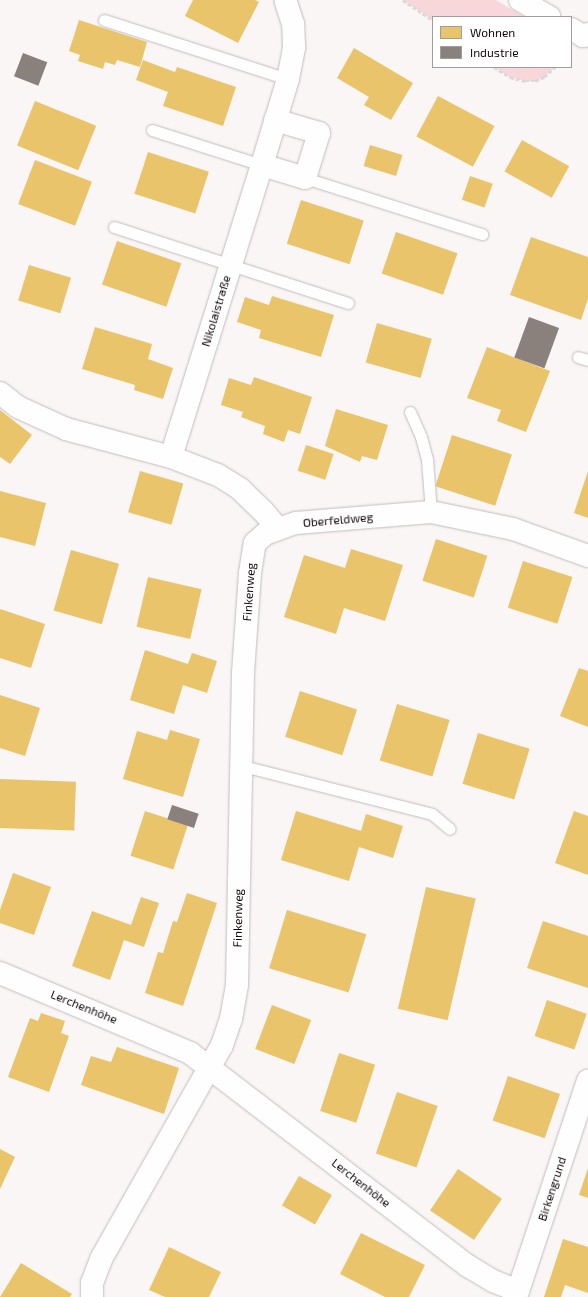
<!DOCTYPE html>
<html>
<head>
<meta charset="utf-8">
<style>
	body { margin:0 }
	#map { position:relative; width:588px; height:1297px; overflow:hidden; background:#faf6f6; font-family:"Exo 2",sans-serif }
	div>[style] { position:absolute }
	.green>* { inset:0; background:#f8d7da }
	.homes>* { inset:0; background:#e9c46a; transform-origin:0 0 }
	.industry>* { inset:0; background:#8a817c; transform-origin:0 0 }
	.path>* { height:2.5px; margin-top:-1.25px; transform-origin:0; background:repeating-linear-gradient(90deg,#dbd9d9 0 4px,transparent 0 6px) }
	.roads { filter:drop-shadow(0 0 1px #c4bbbc) drop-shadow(0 0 1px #c4bbbc) }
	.service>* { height:11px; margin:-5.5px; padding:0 5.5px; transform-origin:5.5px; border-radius:5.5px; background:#fefefe }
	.minor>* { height:22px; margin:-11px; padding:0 11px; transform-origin:11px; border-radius:11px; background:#fefefe }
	span { translate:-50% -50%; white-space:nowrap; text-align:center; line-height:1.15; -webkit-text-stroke:4px #fff; paint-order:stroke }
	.street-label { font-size:12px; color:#14090a }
	.legend { position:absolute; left:432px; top:16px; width:140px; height:52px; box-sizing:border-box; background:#fff; border:1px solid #a19d9d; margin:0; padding:5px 7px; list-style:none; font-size:12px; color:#14090a }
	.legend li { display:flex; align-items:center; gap:8px; height:20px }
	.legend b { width:20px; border:1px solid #a19d9d }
</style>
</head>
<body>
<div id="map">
	<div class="green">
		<div style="clip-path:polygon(403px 0,496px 0,524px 17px,433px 17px,433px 20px)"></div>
		<div style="clip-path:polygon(494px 67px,555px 67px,544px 77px,535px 81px,525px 81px,510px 77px)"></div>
	</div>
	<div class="homes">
		<div style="clip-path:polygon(193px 0,255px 0,259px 2px,238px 43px,185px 16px)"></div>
		<div style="clip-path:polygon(79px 20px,147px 42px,140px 67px,117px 60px,115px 65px,105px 62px,103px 69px,78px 61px,80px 55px,69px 51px)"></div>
		<div style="clip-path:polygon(354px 48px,413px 83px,391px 120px,364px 105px,369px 97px,337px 78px)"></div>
		<div style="clip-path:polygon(143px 60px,175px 72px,177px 67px,236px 87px,223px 126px,163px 106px,168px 92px,136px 80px)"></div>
		<div style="left:438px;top:96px;width:64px;height:46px;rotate:28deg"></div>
		<div style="left:35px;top:101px;width:66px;height:48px;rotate:22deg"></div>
		<div style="left:522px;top:140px;width:54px;height:36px;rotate:29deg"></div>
		<div style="left:370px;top:145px;width:34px;height:22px;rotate:17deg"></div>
		<div style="left:148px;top:152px;width:64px;height:44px;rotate:18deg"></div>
		<div style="left:35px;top:160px;width:61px;height:47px;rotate:21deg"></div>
		<div style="left:470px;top:176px;width:24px;height:25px;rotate:19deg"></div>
		<div style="left:301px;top:200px;width:66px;height:46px;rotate:18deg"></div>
		<div style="left:396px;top:232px;width:65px;height:44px;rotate:19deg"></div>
		<div style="clip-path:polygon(531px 237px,588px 257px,588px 299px,581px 320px,510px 295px)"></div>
		<div style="left:117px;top:241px;width:68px;height:46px;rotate:19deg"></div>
		<div style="left:29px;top:265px;width:44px;height:37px;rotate:17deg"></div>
		<div style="clip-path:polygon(272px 296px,334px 315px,321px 357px,259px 338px,261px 330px,237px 322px,245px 297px,269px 305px)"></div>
		<div style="left:377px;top:323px;width:57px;height:41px;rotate:16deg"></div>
		<div style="clip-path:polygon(95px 327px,152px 344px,148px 359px,173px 368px,163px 399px,134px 390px,135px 385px,82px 369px)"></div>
		<div style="clip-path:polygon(487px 347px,550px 371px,526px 432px,497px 421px,501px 410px,467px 398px)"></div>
		<div style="clip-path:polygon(254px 377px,312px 397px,300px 434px,288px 430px,284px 442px,263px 434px,265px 426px,241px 417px,243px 412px,221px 405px,229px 378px,251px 385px)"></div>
		<div style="clip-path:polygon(336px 409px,388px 425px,377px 460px,362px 456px,360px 462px,325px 446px)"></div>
		<div style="clip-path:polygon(0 410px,32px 435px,10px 464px,0 457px)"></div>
		<div style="left:452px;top:435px;width:63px;height:54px;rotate:18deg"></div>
		<div style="left:306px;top:445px;width:29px;height:27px;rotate:18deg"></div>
		<div style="left:140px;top:471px;width:45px;height:43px;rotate:16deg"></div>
		<div style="clip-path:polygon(588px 471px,588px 518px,574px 513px)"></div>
		<div style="clip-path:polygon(0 491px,46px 503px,35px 546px,0 537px)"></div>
		<div style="left:436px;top:539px;width:54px;height:44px;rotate:18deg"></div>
		<div style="clip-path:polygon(351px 549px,403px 565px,385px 621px,344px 608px,336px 634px,284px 617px,304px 555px,345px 568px)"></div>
		<div style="left:71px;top:550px;width:50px;height:63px;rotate:16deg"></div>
		<div style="left:523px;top:561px;width:52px;height:49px;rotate:18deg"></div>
		<div style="left:148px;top:577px;width:55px;height:51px;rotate:13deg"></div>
		<div style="clip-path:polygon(0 609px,45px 624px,31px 668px,0 658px)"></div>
		<div style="clip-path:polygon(145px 650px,188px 664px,192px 653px,217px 661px,207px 693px,183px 685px,174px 714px,130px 700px)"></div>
		<div style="clip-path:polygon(579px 668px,588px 671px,588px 727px,560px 716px)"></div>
		<div style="left:300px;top:691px;width:60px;height:48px;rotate:18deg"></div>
		<div style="clip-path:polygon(0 695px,40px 708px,25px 756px,0 748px)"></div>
		<div style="left:397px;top:704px;width:55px;height:59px;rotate:17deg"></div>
		<div style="clip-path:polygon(170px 730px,200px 739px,183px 797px,123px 779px,137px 731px,167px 740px)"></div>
		<div style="left:478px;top:733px;width:54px;height:53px;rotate:17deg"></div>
		<div style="left:0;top:779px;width:76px;height:49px;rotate:2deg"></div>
		<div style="left:145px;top:811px;width:45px;height:47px;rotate:18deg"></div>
		<div style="clip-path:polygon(296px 811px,361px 831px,366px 814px,403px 826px,393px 858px,359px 847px,349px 881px,281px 860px)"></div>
		<div style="clip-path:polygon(574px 811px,588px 816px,588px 875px,555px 863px)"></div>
		<div style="clip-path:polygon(13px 873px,51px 887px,34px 935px,0 923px,0 910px)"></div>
		<div style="left:426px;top:887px;width:51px;height:125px;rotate:13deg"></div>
		<div style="clip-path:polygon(187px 893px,217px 903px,183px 1006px,145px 993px,158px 952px,163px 953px,173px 921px,177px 922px)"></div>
		<div style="clip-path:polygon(141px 897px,159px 903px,144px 947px,124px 940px,110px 980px,72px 966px,92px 911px,131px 925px)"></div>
		<div style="left:287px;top:910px;width:83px;height:61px;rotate:17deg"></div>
		<div style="clip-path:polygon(543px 921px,588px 936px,588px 988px,527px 968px)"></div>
		<div style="left:547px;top:1000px;width:42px;height:38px;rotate:19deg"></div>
		<div style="left:272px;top:1005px;width:42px;height:47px;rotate:21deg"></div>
		<div style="clip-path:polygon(41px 1013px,65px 1021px,61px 1033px,69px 1036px,49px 1092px,8px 1077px,30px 1018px,38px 1021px)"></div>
		<div style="clip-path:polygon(117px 1047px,179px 1068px,164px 1114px,81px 1085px,91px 1056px,111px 1062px)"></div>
		<div style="left:339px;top:1053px;width:38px;height:61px;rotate:18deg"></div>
		<div style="left:508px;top:1076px;width:55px;height:47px;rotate:19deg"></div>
		<div style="left:397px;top:1092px;width:43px;height:65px;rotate:19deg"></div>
		<div style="clip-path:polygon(0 1149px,15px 1157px,0 1189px)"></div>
		<div style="clip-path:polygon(588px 1168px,588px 1198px,579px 1195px)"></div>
		<div style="left:458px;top:1169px;width:53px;height:50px;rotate:34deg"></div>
		<div style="left:299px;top:1176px;width:38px;height:34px;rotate:30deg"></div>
		<div style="clip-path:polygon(361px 1233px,425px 1265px,409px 1297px,385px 1297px,340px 1274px)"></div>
		<div style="clip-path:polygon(563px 1239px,588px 1247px,588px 1293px,565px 1285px,561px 1297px,544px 1297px)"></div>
		<div style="clip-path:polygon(169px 1247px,221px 1272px,209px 1297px,165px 1297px,149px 1290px)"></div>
		<div style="clip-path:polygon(21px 1263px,72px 1294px,70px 1297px,0 1297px)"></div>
	</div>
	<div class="industry">
		<div style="left:23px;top:53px;width:26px;height:25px;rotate:21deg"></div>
		<div style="left:529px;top:317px;width:32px;height:43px;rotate:20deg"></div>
		<div style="left:172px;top:805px;width:28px;height:15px;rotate:18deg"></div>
	</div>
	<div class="path">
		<div style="left:403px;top:0;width:36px;rotate:34deg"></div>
		<div style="left:494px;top:67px;width:19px;rotate:32deg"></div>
		<div style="left:510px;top:77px;width:16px;rotate:15deg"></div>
		<div style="left:525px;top:81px;width:10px"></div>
		<div style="left:535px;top:81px;width:10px;rotate:-24deg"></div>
		<div style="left:544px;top:77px;width:15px;rotate:-42deg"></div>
	</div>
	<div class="roads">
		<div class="service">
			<div style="left:104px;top:20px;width:193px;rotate:17.8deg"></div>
			<div style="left:152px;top:130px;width:115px;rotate:17.7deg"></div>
			<div style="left:305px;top:178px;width:186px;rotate:17.6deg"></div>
			<div style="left:114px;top:227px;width:246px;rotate:18deg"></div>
			<div style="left:578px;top:357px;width:10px;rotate:17deg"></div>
			<div style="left:410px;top:412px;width:27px;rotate:66deg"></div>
			<div style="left:421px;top:437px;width:23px;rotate:75deg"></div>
			<div style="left:427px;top:459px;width:53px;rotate:85.7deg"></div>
			<div style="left:239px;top:765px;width:199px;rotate:14.2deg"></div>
			<div style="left:432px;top:814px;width:23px;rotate:40deg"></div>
		</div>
		<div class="minor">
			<div style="left:520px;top:0;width:34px;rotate:30deg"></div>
			<div style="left:571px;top:29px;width:14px;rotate:30deg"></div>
			<div style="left:583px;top:36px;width:5px;rotate:-22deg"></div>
			<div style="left:275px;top:120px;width:46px;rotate:16.5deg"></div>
			<div style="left:319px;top:133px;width:47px;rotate:107.3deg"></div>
			<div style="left:305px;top:178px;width:45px;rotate:-163.2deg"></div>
			<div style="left:262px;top:165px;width:90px;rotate:-73.2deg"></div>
			<div style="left:288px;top:79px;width:33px;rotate:-79deg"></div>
			<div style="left:294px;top:47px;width:23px;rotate:-92deg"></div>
			<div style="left:293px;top:24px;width:25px;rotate:-108deg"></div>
			<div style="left:0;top:393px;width:23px;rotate:38deg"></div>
			<div style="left:18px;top:407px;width:53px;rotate:24.6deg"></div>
			<div style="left:66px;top:429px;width:109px;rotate:14.9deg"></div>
			<div style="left:171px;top:457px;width:50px;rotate:21deg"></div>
			<div style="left:218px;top:475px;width:26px;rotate:32deg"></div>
			<div style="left:240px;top:489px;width:32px;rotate:44deg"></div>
			<div style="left:263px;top:511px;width:23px;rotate:50deg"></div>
			<div style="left:171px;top:457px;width:306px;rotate:-72.7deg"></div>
			<div style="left:0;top:973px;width:206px;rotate:22.8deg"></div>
			<div style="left:190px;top:1053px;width:350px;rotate:37.5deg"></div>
			<div style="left:468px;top:1266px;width:29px;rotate:31deg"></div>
			<div style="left:493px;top:1281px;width:27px;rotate:22deg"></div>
			<div style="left:92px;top:1297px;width:14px;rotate:-90deg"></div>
			<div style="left:92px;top:1283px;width:26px;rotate:-69deg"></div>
			<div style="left:101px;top:1259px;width:246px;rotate:-60.5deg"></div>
			<div style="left:222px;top:1045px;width:28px;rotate:-71deg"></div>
			<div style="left:231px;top:1019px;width:35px;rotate:-80deg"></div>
			<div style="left:237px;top:985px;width:312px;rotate:-88.9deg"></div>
			<div style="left:243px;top:673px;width:100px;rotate:-86deg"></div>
			<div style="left:250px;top:573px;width:30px;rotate:-81deg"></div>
			<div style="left:255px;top:543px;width:13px;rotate:-42deg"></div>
			<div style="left:265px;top:534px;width:33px;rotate:-20deg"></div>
			<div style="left:296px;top:523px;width:135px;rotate:-4.7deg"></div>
			<div style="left:431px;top:512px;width:84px;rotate:11.7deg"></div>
			<div style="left:513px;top:529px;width:80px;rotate:19.8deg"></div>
			<div style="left:516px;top:1297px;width:228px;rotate:-71.6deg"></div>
		</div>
	</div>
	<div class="street-label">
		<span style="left:216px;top:311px;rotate:-73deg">Nikolaistraße</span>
		<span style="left:338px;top:520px;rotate:-5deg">Oberfeldweg</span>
		<span style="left:249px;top:592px;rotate:-86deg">Finkenweg</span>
		<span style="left:238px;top:918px;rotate:-89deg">Finkenweg</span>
		<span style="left:84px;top:1007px;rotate:22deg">Lerchenhöhe</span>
		<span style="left:361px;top:1183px;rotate:38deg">Lerchenhöhe</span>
		<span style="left:552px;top:1189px;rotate:-72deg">Birkengrund</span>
	</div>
	<ul class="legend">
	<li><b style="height:11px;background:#e9c46a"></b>Wohnen</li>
	<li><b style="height:11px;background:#8a817c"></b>Industrie</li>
	</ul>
</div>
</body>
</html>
